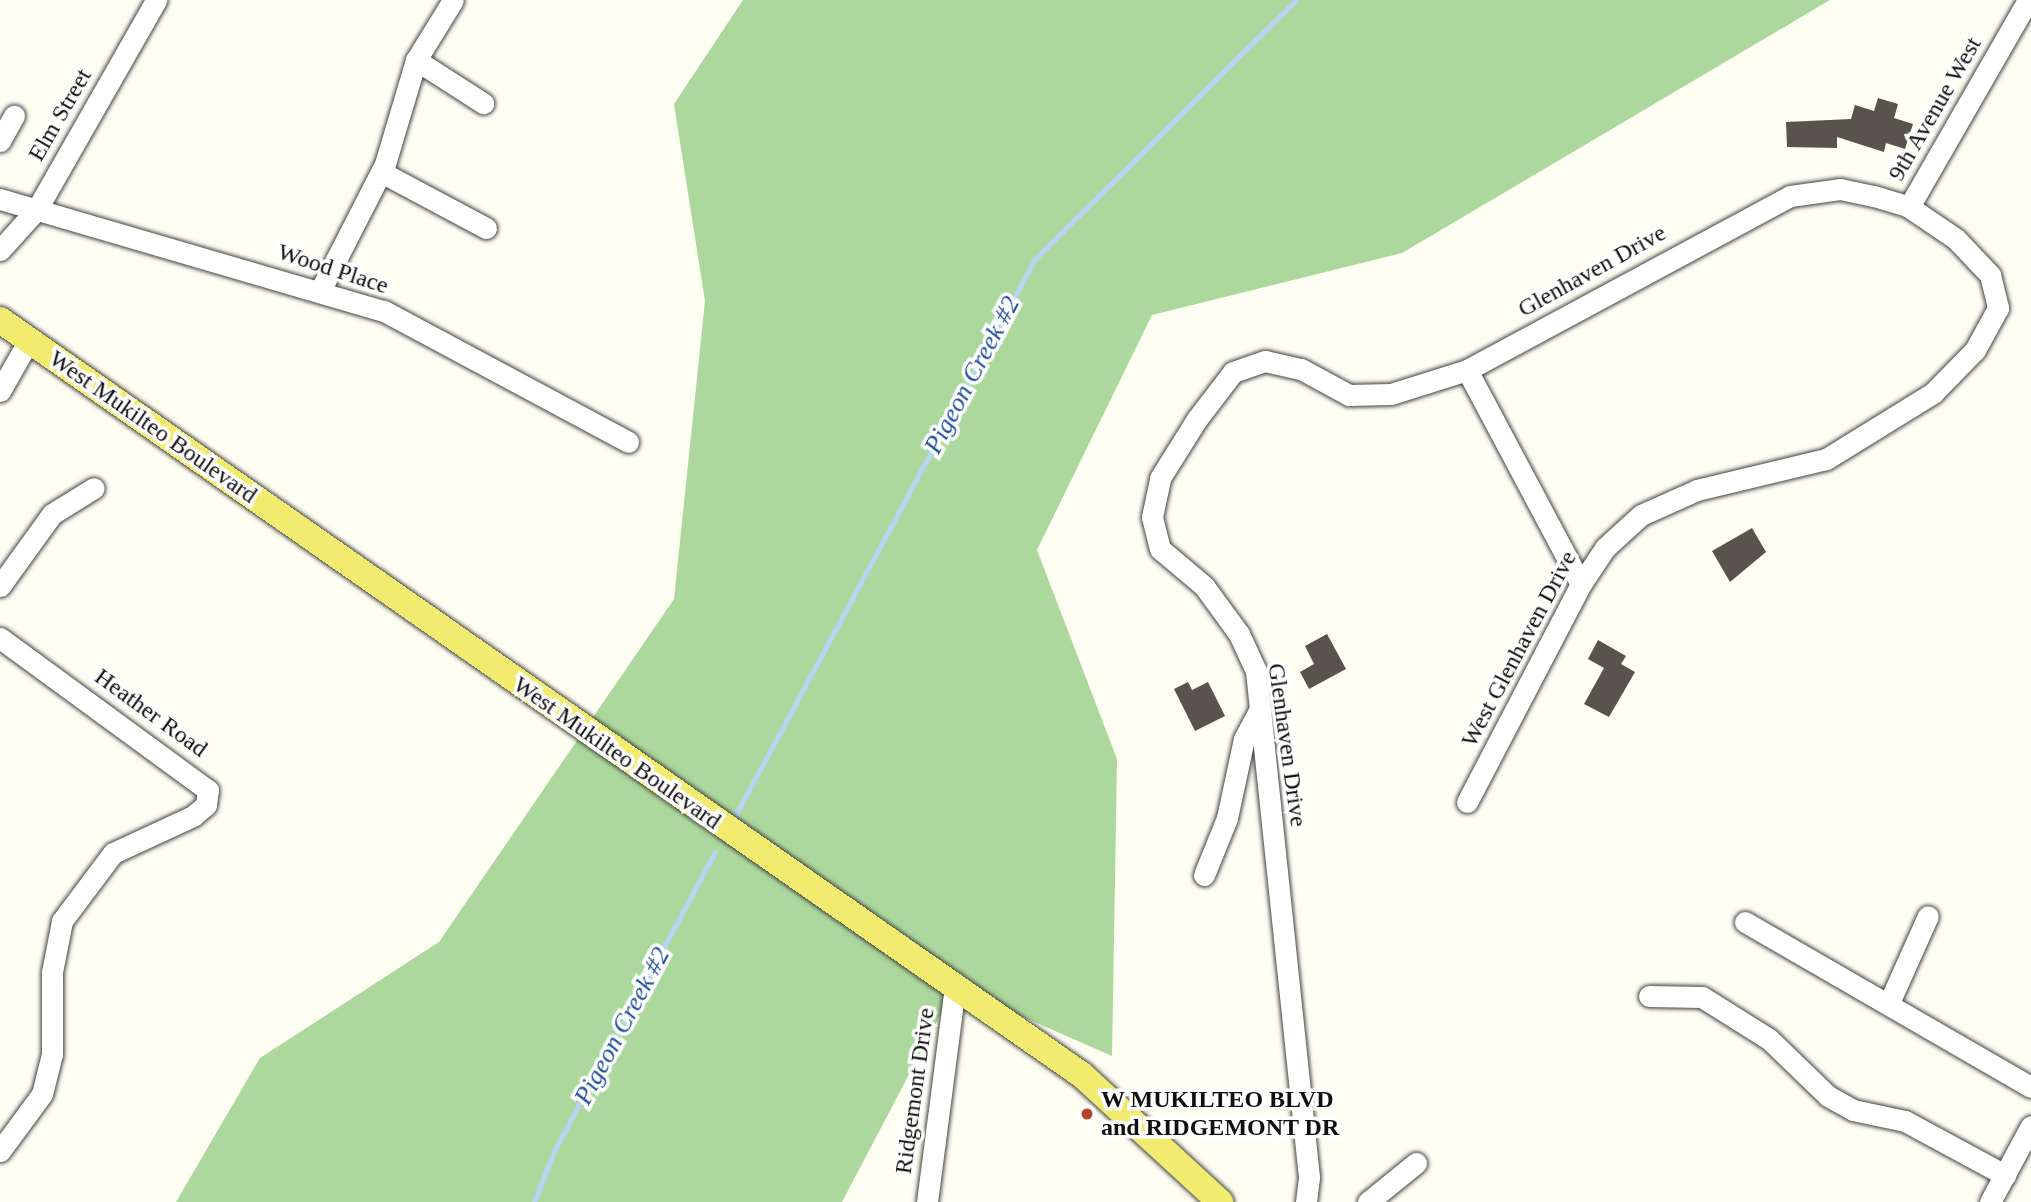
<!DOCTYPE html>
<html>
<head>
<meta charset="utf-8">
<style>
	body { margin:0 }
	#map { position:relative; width:2031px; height:1202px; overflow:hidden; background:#fefef2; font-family:Georgia,serif }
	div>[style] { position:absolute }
	.forest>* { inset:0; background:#acd89d }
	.stream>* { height:5px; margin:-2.5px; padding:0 2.5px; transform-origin:2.5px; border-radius:2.5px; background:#b9d3f3 }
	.building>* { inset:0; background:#58534c }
	.roads { filter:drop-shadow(0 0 2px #424242) drop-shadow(0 0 2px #424242) }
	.minor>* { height:21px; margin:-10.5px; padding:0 10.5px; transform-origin:10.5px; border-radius:10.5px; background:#fff }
	.major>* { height:26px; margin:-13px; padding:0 13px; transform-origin:13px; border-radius:13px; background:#f1eb6f }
	.dots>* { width:19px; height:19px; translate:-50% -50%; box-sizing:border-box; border:4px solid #fff; border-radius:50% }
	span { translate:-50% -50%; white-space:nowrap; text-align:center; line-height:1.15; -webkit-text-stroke:7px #fff; paint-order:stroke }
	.street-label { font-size:24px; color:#0f0f0f }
	.poi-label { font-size:24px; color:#0f0f0f; font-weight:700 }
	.left { translate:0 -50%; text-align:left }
	.water-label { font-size:26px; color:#1e4d9c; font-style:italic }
</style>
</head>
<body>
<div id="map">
	<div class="forest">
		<div style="clip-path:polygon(743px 0,1830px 0,1402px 253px,1152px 315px,1037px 550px,1117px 759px,1112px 1056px,955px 987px,842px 1202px,176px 1202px,260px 1058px,439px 942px,674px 599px,705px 301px,674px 104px)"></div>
	</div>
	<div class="stream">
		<div style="left:735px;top:816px;width:633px;rotate:-61.69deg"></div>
		<div style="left:1035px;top:259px;width:368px;rotate:-44.8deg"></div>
		<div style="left:534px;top:1202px;width:55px;rotate:-68.6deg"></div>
		<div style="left:554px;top:1151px;width:340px;rotate:-61.7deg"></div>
	</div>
	<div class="building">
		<div style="clip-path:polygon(1878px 98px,1898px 104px,1894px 118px,1913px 124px,1905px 149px,1886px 143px,1884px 152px,1837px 137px,1837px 148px,1787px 147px,1786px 122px,1851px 119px,1855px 105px,1874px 111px)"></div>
		<div style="clip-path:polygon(1752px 528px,1766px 552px,1730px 582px,1712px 551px)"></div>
		<div style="clip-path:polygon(1327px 634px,1346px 669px,1309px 689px,1300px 672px,1314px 664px,1305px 646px)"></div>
		<div style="clip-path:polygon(1598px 640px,1626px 656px,1621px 664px,1635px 672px,1609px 717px,1584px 704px,1604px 668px,1588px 659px)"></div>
		<div style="clip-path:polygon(1188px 682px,1192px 690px,1208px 682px,1225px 716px,1195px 731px,1174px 689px)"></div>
	</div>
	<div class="roads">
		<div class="minor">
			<div style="left:416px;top:60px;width:80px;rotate:32.7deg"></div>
			<div style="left:0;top:141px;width:29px;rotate:-61deg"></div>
			<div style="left:381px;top:172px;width:119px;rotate:28.1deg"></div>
			<div style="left:0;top:199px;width:400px;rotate:16.3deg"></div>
			<div style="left:384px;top:311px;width:277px;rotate:28.2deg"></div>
			<div style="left:1909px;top:207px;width:239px;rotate:-60.1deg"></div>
			<div style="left:0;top:250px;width:55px;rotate:-47.9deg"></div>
			<div style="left:37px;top:209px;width:241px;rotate:-60.3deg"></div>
			<div style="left:320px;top:291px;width:143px;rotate:-62.9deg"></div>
			<div style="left:385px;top:164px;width:109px;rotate:-73.4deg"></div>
			<div style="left:416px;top:60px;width:70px;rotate:-58.3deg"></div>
			<div style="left:1467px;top:370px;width:242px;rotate:62deg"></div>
			<div style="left:0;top:391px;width:59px;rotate:-60.4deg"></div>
			<div style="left:0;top:586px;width:89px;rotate:-54.2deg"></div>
			<div style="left:52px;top:514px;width:49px;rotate:-31.8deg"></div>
			<div style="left:0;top:638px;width:258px;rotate:36.2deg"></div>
			<div style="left:208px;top:790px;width:15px;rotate:98deg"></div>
			<div style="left:206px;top:805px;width:17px;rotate:140deg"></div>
			<div style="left:193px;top:816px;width:88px;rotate:155.2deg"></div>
			<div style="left:113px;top:853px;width:85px;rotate:126.9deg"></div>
			<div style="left:62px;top:921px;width:52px;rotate:101.1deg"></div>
			<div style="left:52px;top:972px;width:82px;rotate:90deg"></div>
			<div style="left:52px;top:1054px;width:41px;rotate:104deg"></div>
			<div style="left:42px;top:1094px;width:71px;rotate:126.4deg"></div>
			<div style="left:1204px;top:875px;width:61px;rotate:-68deg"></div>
			<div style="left:1227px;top:818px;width:81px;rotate:-77.9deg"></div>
			<div style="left:1244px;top:739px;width:34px;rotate:-62deg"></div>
			<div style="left:1745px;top:922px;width:330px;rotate:30deg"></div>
			<div style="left:1649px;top:996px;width:53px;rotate:1.1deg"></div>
			<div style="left:1702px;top:997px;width:79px;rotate:32.1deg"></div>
			<div style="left:1769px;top:1039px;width:82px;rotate:44deg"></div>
			<div style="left:1828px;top:1096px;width:29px;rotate:29deg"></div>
			<div style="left:1853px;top:1110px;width:53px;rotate:11.9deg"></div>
			<div style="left:1905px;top:1121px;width:114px;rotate:28.4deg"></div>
			<div style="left:1889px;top:1003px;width:95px;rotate:-65.9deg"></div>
			<div style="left:927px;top:1202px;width:217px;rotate:-82.6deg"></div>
			<div style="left:1306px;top:1202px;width:25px;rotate:-83deg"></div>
			<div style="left:1309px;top:1177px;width:509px;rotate:-95.98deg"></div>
			<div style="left:1256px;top:671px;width:41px;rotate:-114.7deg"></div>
			<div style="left:1239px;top:634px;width:59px;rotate:-126.1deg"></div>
			<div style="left:1204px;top:586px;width:57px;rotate:-139.9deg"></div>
			<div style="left:1160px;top:549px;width:33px;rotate:-104deg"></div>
			<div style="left:1152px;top:517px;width:40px;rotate:-78deg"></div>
			<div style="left:1160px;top:478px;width:70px;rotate:-57.9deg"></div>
			<div style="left:1197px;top:419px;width:59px;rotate:-52.5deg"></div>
			<div style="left:1233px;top:372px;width:34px;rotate:-19deg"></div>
			<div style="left:1265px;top:361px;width:37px;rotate:13deg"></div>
			<div style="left:1301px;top:369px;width:55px;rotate:28.4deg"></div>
			<div style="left:1349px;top:395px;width:42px;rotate:-1.4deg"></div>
			<div style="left:1391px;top:394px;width:80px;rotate:-17.5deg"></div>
			<div style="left:1467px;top:370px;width:367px;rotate:-28.3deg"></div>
			<div style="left:1790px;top:196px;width:50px;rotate:-8deg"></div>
			<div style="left:1840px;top:189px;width:35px;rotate:12deg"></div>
			<div style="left:1874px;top:196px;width:37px;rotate:17deg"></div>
			<div style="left:1909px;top:207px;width:57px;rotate:34.2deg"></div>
			<div style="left:1956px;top:239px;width:50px;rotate:46.6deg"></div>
			<div style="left:1990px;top:275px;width:34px;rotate:76deg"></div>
			<div style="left:1998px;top:308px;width:48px;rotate:118.7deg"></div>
			<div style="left:1975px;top:350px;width:60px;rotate:134.3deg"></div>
			<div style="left:1933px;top:393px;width:126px;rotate:148.3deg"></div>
			<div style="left:1826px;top:459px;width:133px;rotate:166.5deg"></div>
			<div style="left:1697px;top:490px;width:61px;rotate:155.9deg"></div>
			<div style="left:1641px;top:515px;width:49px;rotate:137.5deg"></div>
			<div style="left:1605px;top:548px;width:43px;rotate:123.7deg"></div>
			<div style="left:1581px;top:584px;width:246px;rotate:117.6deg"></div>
			<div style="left:1368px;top:1202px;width:62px;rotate:-39.1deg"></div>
			<div style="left:1990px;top:1202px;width:86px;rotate:-61.7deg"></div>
		</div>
		<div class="major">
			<div style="left:0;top:320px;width:1319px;rotate:34.91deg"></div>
			<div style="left:1082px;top:1075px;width:188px;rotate:42.6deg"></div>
		</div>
	</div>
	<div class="dots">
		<div style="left:1087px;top:1114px;background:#b9422d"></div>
	</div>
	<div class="street-label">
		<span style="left:1935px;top:109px;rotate:-60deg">9th Avenue West</span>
		<span style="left:60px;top:115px;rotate:-60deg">Elm Street</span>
		<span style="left:333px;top:269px;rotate:18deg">Wood Place</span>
		<span style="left:1592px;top:271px;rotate:-29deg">Glenhaven Drive</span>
		<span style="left:153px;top:427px;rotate:35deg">West Mukilteo Boulevard</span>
		<span style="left:1519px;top:649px;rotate:-62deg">West Glenhaven Drive</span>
		<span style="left:151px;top:713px;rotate:36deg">Heather Road</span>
		<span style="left:1287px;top:745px;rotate:82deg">Glenhaven Drive</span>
		<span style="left:617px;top:753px;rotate:35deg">West Mukilteo Boulevard</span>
		<span style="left:915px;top:1091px;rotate:-82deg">Ridgemont Drive</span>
	</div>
	<div class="poi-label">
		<span class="left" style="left:1101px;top:1114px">W MUKILTEO BLVD<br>and RIDGEMONT DR</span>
	</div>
	<div class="water-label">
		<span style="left:972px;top:375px;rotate:-62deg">Pigeon Creek #2</span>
		<span style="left:622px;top:1026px;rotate:-62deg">Pigeon Creek #2</span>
	</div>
</div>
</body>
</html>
